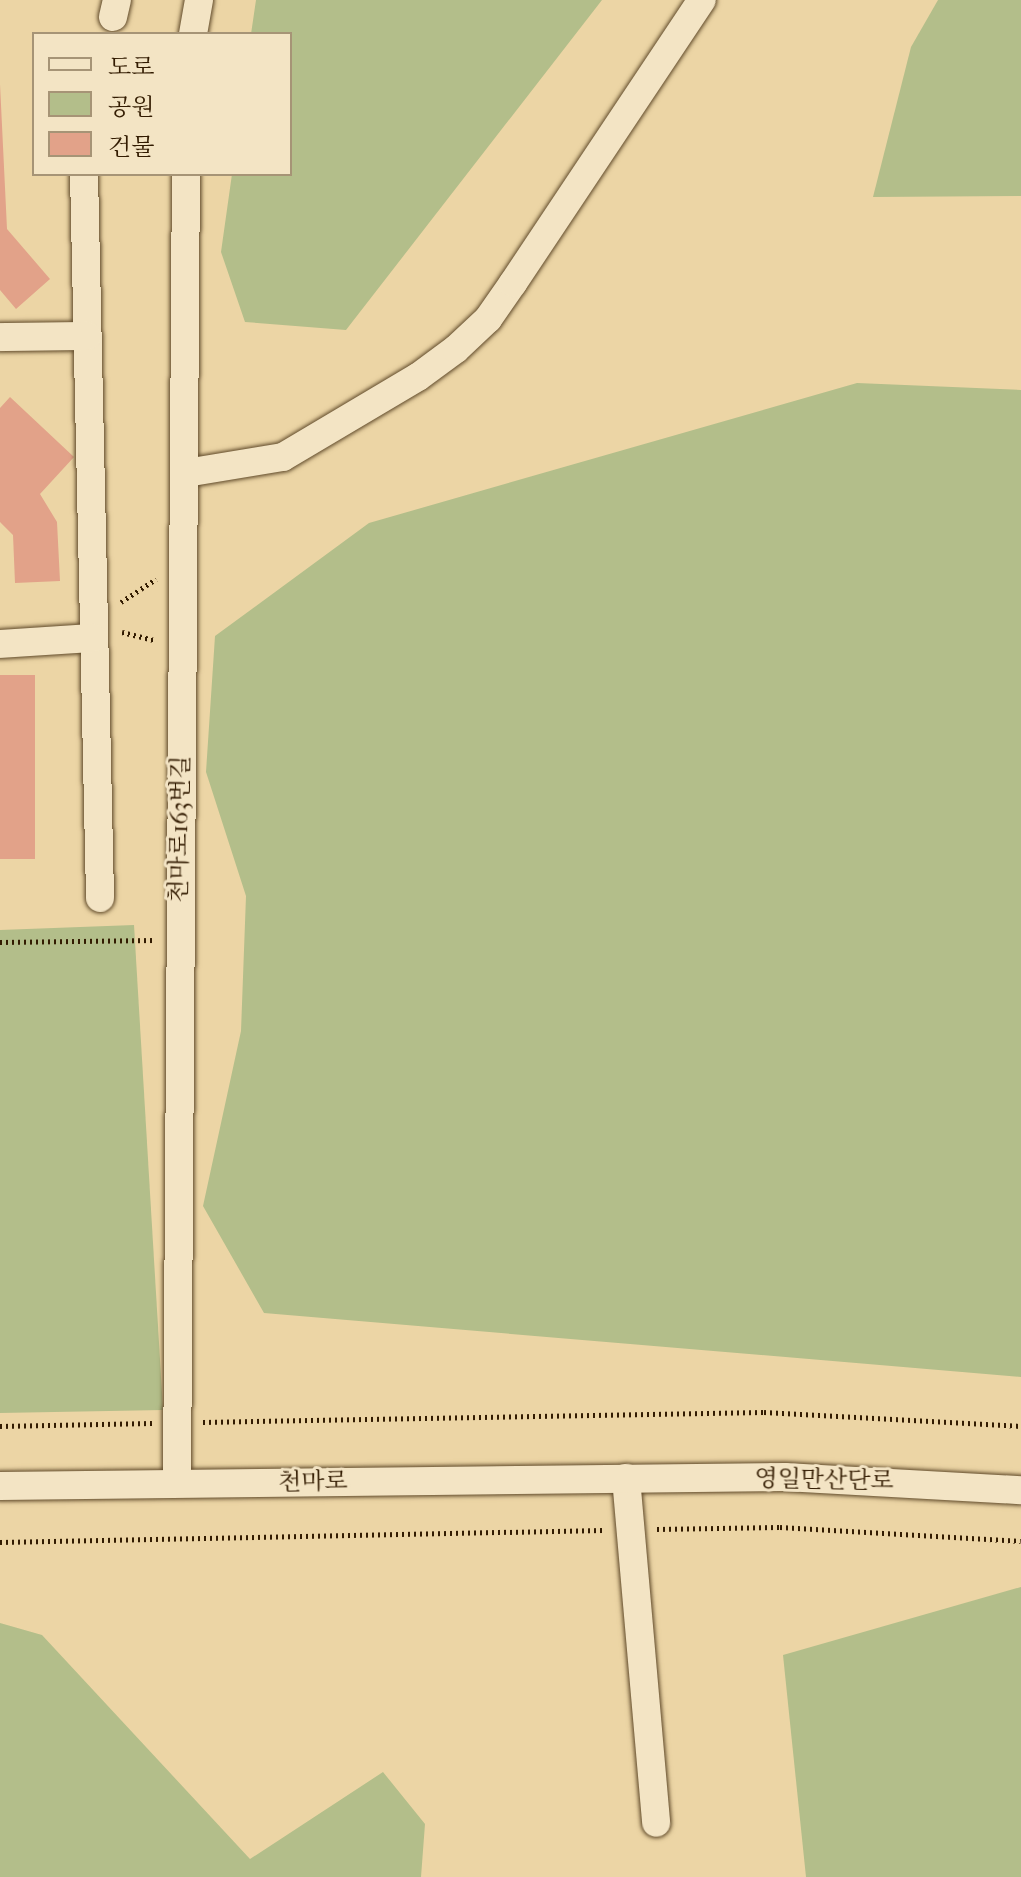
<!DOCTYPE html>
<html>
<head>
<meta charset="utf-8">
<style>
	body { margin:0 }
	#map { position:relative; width:1021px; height:1877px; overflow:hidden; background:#ecd5a5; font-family:"IM FELL French Canon","Noto Serif KR",serif }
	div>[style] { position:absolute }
	.green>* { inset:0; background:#b3be8a }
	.building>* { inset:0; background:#e2a289; transform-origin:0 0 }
	.path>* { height:5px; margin-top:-2.5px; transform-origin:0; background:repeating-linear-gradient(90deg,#321b01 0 2px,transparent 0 6px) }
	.roads { filter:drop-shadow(0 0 2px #604a2a) drop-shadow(0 0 2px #604a2a) }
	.minor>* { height:28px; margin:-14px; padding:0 14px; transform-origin:14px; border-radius:14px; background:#f3e4c4 }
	span { translate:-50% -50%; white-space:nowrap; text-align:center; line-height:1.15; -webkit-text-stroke:6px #f3e4c4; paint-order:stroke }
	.street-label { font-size:24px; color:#321b01 }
	.legend { position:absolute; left:32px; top:32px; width:260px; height:144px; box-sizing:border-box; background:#f3e4c4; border:2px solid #a69476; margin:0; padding:10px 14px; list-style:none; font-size:24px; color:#321b01 }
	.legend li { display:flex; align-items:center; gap:16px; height:40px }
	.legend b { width:40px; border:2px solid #a69476 }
</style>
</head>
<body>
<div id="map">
	<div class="green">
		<div style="clip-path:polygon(256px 0,602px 0,346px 330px,245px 322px,221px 252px,232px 174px,290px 174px,290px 34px,251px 34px)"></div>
		<div style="clip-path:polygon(938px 0,1021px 0,1021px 196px,873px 197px,911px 47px)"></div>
		<div style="clip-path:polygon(857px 383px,1021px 390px,1021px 1377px,264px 1313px,203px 1206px,241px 1031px,246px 896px,206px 772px,215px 636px,369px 523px)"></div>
		<div style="clip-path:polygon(134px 925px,163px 1410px,0 1413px,0 930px)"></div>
		<div style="clip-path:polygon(1021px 1587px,1021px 1877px,806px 1877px,783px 1655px)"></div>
		<div style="clip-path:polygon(0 1623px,42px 1635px,250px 1859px,383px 1772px,425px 1824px,421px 1877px,0 1877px)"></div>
	</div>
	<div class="building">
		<div style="clip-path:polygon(0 84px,7px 229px,50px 279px,16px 309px,0 290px)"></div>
		<div style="clip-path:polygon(10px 397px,74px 457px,40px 494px,57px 522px,60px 581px,15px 583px,13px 535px,0 522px,0 408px)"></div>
		<div style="left:35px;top:675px;width:184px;height:35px;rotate:90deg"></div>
	</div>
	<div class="path">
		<div style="left:121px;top:602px;width:42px;rotate:-33.3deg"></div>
		<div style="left:122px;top:632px;width:34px;rotate:14deg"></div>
		<div style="left:0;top:942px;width:155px;rotate:-0.7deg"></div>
		<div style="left:203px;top:1422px;width:561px;rotate:-1.02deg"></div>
		<div style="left:764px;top:1412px;width:257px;rotate:3.1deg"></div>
		<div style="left:0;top:1426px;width:152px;rotate:-1.1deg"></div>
		<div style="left:657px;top:1529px;width:123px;rotate:-0.9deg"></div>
		<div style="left:780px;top:1527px;width:241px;rotate:3.3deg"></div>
		<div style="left:0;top:1542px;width:603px;rotate:-1.14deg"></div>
	</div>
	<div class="roads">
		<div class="minor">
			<div style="left:113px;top:17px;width:17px;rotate:-77deg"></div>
			<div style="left:193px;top:34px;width:35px;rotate:-80deg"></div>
			<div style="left:84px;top:174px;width:724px;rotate:88.73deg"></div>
			<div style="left:0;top:337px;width:87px;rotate:-0.7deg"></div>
			<div style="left:186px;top:473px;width:98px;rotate:-9.4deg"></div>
			<div style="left:283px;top:457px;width:157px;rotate:-30.7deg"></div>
			<div style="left:418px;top:377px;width:47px;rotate:-36.4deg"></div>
			<div style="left:456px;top:349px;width:44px;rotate:-43.2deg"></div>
			<div style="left:488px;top:319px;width:44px;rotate:-55.2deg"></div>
			<div style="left:513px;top:283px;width:340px;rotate:-56.3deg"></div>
			<div style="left:0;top:644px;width:93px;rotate:-3.7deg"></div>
			<div style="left:626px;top:1478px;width:346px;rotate:85deg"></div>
			<div style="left:177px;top:1483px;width:1309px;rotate:-89.61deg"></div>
			<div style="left:0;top:1486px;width:785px;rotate:-0.66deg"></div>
			<div style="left:785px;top:1477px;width:236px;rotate:3.2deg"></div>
		</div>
	</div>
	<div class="street-label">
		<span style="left:180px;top:829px;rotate:-89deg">천마로163번길</span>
		<span style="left:824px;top:1480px;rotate:1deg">영일만산단로</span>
		<span style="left:313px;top:1482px;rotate:-1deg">천마로</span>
	</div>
	<ul class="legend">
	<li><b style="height:10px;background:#f3e4c4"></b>도로</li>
	<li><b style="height:22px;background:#b3be8a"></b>공원</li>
	<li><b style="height:22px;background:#e2a289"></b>건물</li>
	</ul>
</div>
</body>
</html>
